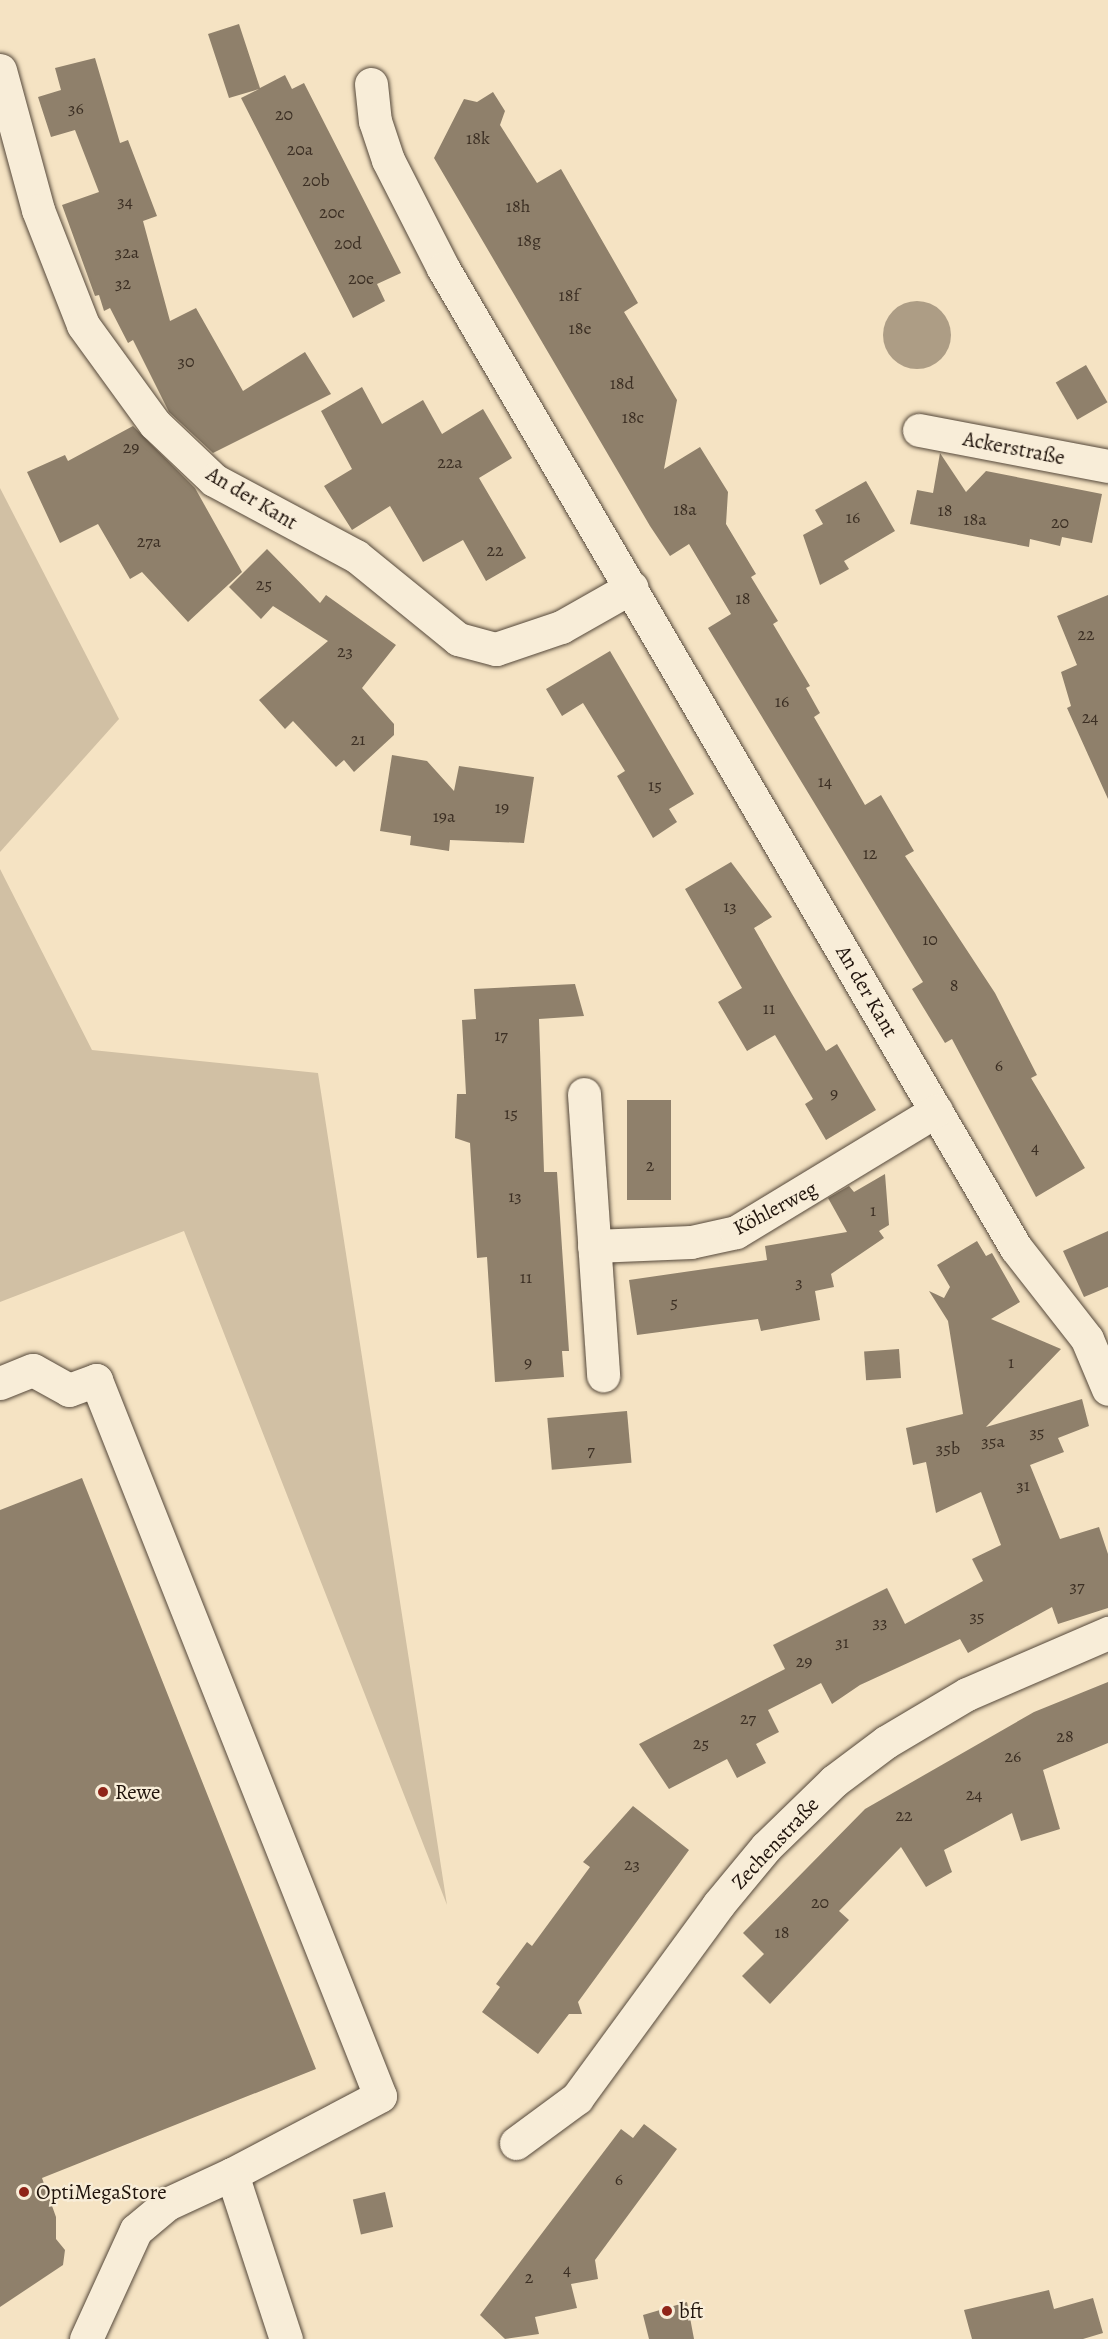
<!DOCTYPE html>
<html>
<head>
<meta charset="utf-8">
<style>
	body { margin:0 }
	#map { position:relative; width:1108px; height:2339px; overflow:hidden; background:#f5e3c3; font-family:Alegreya,serif }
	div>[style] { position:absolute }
	.green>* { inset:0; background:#d1c0a4 }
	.water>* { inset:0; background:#ad9d85 }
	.round { border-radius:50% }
	.building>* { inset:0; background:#8f806b; transform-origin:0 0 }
	.roads { filter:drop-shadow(0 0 2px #55483a) drop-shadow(0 0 2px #55483a) }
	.minor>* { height:33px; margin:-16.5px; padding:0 16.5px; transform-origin:16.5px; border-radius:16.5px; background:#f8edd8 }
	.dots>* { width:16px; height:16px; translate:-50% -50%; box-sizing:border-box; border:3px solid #f8edd8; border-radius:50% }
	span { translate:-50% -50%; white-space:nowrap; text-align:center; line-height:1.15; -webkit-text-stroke:4.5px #f8edd8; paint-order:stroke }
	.number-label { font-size:18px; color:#3c2f24 }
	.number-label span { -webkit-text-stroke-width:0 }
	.street-label { font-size:21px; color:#20140c }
	.poi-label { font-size:21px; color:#20140c }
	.left { translate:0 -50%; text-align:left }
</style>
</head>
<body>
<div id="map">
	<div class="green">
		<div style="clip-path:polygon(0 488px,119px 719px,0 852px)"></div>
		<div style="clip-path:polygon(0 869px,92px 1050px,318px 1073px,447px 1905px,184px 1231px,0 1302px)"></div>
	</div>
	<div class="water">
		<div class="round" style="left:883px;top:301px;width:68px;height:68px"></div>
	</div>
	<div class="building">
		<div style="clip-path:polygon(239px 24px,260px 88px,285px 75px,292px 89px,304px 83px,401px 273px,377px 284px,385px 301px,353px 318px,241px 98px,259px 89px,229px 98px,208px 34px)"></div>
		<div style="clip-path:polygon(95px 58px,120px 143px,128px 140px,157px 216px,143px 221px,170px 321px,196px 308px,243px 391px,305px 352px,331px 394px,213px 453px,169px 412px,133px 340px,128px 343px,110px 308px,104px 311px,99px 295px,95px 296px,62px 205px,99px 192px,75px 130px,51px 137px,38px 97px,61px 90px,55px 68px)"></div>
		<div style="clip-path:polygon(493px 92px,505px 111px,500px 125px,537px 183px,561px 169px,638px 303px,624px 312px,677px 400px,664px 469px,700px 447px,728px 492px,726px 524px,756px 574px,751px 577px,778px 621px,773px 624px,810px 686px,806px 688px,820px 713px,814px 717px,865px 805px,881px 795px,914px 851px,905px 856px,995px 993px,1037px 1075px,1031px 1078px,1085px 1168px,1036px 1197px,952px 1039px,945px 1043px,912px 989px,923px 982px,708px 628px,731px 614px,689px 544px,670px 556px,650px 526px,434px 158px,464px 99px,477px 102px)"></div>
		<div style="left:1086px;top:365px;width:43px;height:35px;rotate:60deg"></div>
		<div style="clip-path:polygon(362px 387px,382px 424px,423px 400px,442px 434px,483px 409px,512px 458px,479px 478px,526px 558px,486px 581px,463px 540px,423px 562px,390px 506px,352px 530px,324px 486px,352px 469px,321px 411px)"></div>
		<div style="clip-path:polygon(133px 426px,195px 488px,242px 572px,188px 622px,142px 572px,130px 579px,98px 524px,60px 543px,27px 472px,65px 455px,68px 461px)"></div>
		<div style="clip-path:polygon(940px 453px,966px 492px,986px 471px,1102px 494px,1092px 543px,1062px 537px,1060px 546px,1030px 539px,1029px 547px,910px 524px,917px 490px,933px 493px)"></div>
		<div style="clip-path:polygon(866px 481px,895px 531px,844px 561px,849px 569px,820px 585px,803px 535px,823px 524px,815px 510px)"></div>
		<div style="clip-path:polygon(267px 549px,320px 603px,326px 595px,396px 645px,362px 688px,394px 724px,394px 735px,354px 772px,344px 760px,336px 767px,293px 721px,285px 729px,259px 700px,328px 641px,273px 606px,261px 619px,229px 587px)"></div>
		<div style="clip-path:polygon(1108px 595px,1108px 799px,1067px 708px,1071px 706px,1061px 672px,1077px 665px,1057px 616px)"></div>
		<div style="clip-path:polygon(610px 651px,694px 794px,669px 809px,677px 822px,653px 838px,617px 776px,625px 771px,583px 703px,562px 716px,546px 689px)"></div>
		<div style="clip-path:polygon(392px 755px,427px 761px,454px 791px,459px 766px,534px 777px,524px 843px,450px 840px,449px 851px,410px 845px,411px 836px,380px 831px)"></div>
		<div style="clip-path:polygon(731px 862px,772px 917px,754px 928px,792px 994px,826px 1051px,837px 1044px,876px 1110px,826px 1140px,805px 1104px,813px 1099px,775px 1035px,747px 1051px,718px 1002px,742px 988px,685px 889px)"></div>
		<div style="clip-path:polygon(575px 984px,584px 1016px,539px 1019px,544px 1172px,557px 1172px,562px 1248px,569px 1351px,562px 1351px,564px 1377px,495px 1382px,487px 1257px,477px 1258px,470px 1143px,455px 1138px,457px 1094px,466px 1094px,462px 1020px,476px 1019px,474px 989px)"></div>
		<div style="left:627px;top:1100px;width:44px;height:100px"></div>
		<div style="clip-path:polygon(885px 1174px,889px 1225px,879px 1231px,884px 1238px,831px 1274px,834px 1287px,815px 1291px,820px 1320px,761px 1331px,758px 1319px,637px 1335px,629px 1280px,767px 1260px,765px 1246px,847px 1232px,828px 1198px,849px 1186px,854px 1192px)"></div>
		<div style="clip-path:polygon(1108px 1231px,1108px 1287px,1084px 1297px,1063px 1251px)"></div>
		<div style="clip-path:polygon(977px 1241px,986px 1256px,992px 1253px,1020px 1302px,991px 1319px,1061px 1349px,986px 1427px,1082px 1399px,1089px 1426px,1058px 1438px,1064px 1452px,1030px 1465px,1060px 1539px,1099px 1527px,1108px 1554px,1108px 1608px,1058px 1624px,1052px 1607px,968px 1653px,960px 1639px,860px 1685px,832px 1704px,821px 1683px,768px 1710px,779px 1732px,756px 1744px,766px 1763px,737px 1778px,727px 1759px,669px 1789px,639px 1744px,785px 1669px,773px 1645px,887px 1588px,905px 1624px,983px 1581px,972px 1559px,1001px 1545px,981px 1492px,936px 1513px,926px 1462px,913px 1465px,906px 1428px,963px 1414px,948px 1321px,929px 1291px,944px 1298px,950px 1287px,937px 1265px)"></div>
		<div style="left:899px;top:1349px;width:29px;height:35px;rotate:86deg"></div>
		<div style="left:627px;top:1411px;width:52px;height:80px;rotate:85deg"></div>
		<div style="clip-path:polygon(82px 1478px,316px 2069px,42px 2178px,56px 2217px,56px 2239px,65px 2250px,63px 2265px,0 2307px,0 1510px)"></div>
		<div style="clip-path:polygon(1108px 1682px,1108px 1743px,1043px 1770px,1060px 1829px,1021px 1841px,1012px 1813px,944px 1850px,952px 1872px,926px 1887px,901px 1847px,839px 1911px,849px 1920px,770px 2004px,742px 1976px,764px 1954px,743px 1933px,865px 1809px,1034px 1712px)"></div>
		<div style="clip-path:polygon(633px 1806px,689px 1850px,578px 2002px,582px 2014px,569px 2014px,538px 2054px,482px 2012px,500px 1987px,496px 1984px,527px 1942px,532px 1946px,590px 1867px,583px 1862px)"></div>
		<div style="clip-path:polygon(644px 2124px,677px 2149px,595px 2260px,598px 2279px,571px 2284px,577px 2308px,535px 2317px,539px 2334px,505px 2339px,480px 2315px,621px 2129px,633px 2138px)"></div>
		<div style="left:385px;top:2192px;width:36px;height:33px;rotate:77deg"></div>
		<div style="clip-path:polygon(1049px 2290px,1054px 2309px,1093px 2298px,1103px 2333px,1083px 2339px,972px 2339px,964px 2310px)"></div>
		<div style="clip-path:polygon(687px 2302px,694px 2339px,649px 2339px,643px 2315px)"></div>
	</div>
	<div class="roads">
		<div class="minor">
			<div style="left:0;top:70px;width:145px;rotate:74.8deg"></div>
			<div style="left:38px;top:210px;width:123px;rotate:68.6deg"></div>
			<div style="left:83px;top:325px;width:122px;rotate:54deg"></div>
			<div style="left:155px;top:424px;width:81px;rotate:43.5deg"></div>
			<div style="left:214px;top:480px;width:161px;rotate:28.2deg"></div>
			<div style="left:356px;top:556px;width:132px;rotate:39.1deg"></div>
			<div style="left:458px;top:639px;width:39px;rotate:15deg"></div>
			<div style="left:496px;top:649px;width:69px;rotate:-18.7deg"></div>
			<div style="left:561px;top:627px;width:81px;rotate:-29.4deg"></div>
			<div style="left:371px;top:84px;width:37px;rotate:84deg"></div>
			<div style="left:375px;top:121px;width:41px;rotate:71.6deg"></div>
			<div style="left:388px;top:160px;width:121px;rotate:63deg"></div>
			<div style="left:443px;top:268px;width:1135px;rotate:59.69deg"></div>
			<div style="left:1016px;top:1248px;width:115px;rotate:52deg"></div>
			<div style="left:1087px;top:1339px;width:54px;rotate:67.2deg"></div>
			<div style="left:919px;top:430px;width:192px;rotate:10.8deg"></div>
			<div style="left:584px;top:1094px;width:282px;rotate:86.1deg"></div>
			<div style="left:594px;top:1246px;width:97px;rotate:-2.4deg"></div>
			<div style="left:691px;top:1242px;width:46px;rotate:-12.5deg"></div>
			<div style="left:736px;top:1232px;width:234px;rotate:-31.2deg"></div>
			<div style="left:0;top:1383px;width:35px;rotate:-22deg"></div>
			<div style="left:33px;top:1370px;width:41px;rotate:29.1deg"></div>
			<div style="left:69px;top:1390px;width:29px;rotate:-20deg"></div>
			<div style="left:96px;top:1380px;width:770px;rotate:68.36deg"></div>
			<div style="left:380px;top:2096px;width:167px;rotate:152.2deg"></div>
			<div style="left:232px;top:2174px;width:174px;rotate:71.9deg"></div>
			<div style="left:516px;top:2143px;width:76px;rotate:-36.4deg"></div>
			<div style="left:577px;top:2098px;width:239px;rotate:-53.8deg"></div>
			<div style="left:718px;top:1905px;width:75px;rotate:-50.4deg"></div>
			<div style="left:766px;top:1847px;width:95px;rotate:-44.1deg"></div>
			<div style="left:834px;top:1781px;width:65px;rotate:-36.9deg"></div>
			<div style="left:886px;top:1742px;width:94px;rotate:-30.7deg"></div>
			<div style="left:967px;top:1694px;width:154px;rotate:-23.4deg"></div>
			<div style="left:86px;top:2339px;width:120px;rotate:-65.4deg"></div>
			<div style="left:136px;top:2230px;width:40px;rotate:-40deg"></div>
			<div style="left:167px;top:2204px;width:72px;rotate:-24.8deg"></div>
		</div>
	</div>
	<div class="dots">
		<div style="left:103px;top:1792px;background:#8f2418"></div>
		<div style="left:24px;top:2192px;background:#8f2418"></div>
		<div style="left:667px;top:2311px;background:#8f2418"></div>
	</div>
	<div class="number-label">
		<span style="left:76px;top:108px">36</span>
		<span style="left:284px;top:114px">20</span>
		<span style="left:478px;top:138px">18k</span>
		<span style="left:300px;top:149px">20a</span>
		<span style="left:316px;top:180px">20b</span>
		<span style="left:125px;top:201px">34</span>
		<span style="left:518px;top:206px">18h</span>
		<span style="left:332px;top:212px">20c</span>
		<span style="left:529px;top:240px">18g</span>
		<span style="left:348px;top:243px">20d</span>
		<span style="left:127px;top:252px">32a</span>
		<span style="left:361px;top:278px">20e</span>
		<span style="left:123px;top:283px">32</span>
		<span style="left:569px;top:295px">18f</span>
		<span style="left:580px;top:328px">18e</span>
		<span style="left:186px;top:361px">30</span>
		<span style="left:622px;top:383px">18d</span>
		<span style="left:633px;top:417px">18c</span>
		<span style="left:131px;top:447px">29</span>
		<span style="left:450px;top:462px">22a</span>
		<span style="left:685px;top:509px">18a</span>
		<span style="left:945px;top:510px">18</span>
		<span style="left:853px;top:517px">16</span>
		<span style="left:975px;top:519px">18a</span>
		<span style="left:1060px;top:522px">20</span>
		<span style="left:149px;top:541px">27a</span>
		<span style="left:495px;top:550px">22</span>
		<span style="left:264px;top:584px">25</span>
		<span style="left:743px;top:598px">18</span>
		<span style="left:1086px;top:634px">22</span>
		<span style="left:345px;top:651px">23</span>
		<span style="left:782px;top:701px">16</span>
		<span style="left:1090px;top:717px">24</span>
		<span style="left:358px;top:739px">21</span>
		<span style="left:825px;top:781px">14</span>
		<span style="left:655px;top:785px">15</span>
		<span style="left:502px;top:807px">19</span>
		<span style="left:444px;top:816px">19a</span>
		<span style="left:870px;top:853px">12</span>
		<span style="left:730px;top:906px">13</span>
		<span style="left:930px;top:939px">10</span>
		<span style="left:954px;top:985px">8</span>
		<span style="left:769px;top:1008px">11</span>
		<span style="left:501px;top:1035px">17</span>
		<span style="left:999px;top:1065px">6</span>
		<span style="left:834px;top:1093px">9</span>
		<span style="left:511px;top:1113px">15</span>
		<span style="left:1035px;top:1147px">4</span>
		<span style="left:650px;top:1165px">2</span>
		<span style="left:515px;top:1196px">13</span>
		<span style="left:873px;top:1210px">1</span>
		<span style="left:526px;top:1277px">11</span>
		<span style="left:799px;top:1282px">3</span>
		<span style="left:674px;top:1302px">5</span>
		<span style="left:528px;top:1362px">9</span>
		<span style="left:1011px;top:1362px">1</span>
		<span style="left:1037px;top:1432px">35</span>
		<span style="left:993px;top:1441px">35a</span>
		<span style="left:948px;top:1448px">35b</span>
		<span style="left:591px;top:1450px">7</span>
		<span style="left:1023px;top:1485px">31</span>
		<span style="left:1077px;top:1586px">37</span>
		<span style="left:977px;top:1616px">35</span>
		<span style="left:880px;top:1622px">33</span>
		<span style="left:842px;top:1642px">31</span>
		<span style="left:804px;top:1661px">29</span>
		<span style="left:748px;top:1718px">27</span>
		<span style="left:1065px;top:1736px">28</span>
		<span style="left:701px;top:1743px">25</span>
		<span style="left:1013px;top:1756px">26</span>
		<span style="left:974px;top:1794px">24</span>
		<span style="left:904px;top:1815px">22</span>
		<span style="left:632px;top:1864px">23</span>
		<span style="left:820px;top:1902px">20</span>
		<span style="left:782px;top:1932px">18</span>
		<span style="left:619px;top:2179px">6</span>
		<span style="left:567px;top:2269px">4</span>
		<span style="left:529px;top:2277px">2</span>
	</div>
	<div class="street-label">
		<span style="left:1014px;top:448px;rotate:11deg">Ackerstraße</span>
		<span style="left:252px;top:498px;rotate:31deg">An der Kant</span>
		<span style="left:867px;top:991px;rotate:60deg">An der Kant</span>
		<span style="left:775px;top:1208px;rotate:-28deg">Köhlerweg</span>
		<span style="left:775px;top:1843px;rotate:-47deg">Zechenstraße</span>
	</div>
	<div class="poi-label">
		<span class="left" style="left:115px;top:1792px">Rewe</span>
		<span class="left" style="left:36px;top:2192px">OptiMegaStore</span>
		<span class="left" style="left:679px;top:2311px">bft</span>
	</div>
</div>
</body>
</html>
